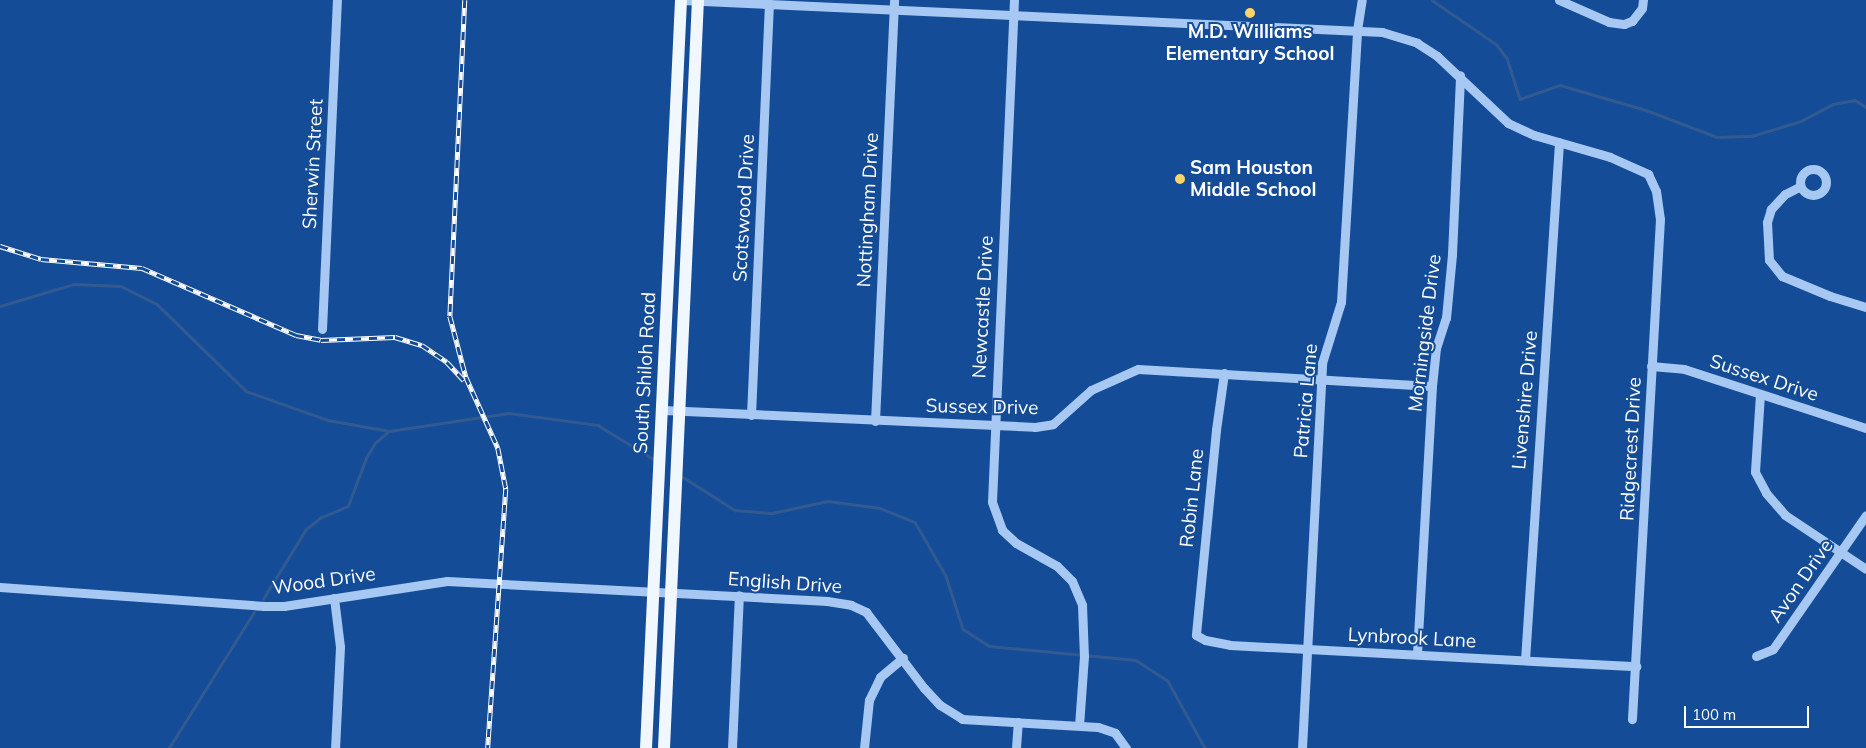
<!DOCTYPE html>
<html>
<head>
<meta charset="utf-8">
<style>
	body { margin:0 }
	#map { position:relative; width:1866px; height:748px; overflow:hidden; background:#144c97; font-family:Mulish,sans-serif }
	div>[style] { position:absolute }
	.stream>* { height:2.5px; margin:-1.25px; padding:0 1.25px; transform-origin:1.25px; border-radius:1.25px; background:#325a91 }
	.minor>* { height:9px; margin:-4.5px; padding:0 4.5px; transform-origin:4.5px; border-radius:4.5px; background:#a6c8f2 }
	.minor>.ring { margin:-4.5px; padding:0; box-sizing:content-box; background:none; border:9px solid #a6c8f2; border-radius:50% }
	.major>* { height:12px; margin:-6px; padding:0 6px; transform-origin:6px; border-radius:6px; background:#f1f7ff }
	.rail>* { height:4.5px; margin-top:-2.25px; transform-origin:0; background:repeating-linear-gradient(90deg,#144c97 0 8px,#fff 0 16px); box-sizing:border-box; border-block:1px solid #fff }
	.dots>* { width:14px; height:14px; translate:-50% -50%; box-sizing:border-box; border:2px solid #144c97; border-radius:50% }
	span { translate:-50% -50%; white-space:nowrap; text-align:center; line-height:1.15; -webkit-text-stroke:4px #144c97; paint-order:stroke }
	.poi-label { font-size:19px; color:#fff; font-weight:700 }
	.left { translate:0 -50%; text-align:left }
	.street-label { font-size:19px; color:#fff }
	.scale { position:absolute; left:1684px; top:706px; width:125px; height:22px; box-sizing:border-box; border:2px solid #fff; border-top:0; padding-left:6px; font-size:15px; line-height:18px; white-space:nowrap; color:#fff; -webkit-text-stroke:4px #144c97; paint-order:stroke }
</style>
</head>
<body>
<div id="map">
	<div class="stream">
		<div style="left:1432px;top:0;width:78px;rotate:34.5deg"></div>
		<div style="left:1496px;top:44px;width:18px;rotate:52deg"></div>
		<div style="left:1507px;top:58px;width:43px;rotate:72.4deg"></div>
		<div style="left:1520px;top:99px;width:42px;rotate:-19.3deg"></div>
		<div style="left:1560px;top:85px;width:90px;rotate:16.2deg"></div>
		<div style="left:1646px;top:110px;width:76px;rotate:20.8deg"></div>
		<div style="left:1717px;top:137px;width:35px;rotate:-2deg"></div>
		<div style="left:1752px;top:136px;width:51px;rotate:-17deg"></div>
		<div style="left:1801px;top:121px;width:36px;rotate:-28deg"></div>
		<div style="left:1833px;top:104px;width:22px;rotate:-10deg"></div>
		<div style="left:1855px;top:100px;width:13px;rotate:32deg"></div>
		<div style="left:0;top:306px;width:77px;rotate:-16.6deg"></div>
		<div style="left:74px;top:284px;width:47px;rotate:2.4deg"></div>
		<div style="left:121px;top:286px;width:40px;rotate:26.6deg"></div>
		<div style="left:157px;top:304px;width:124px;rotate:44.3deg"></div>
		<div style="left:246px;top:391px;width:87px;rotate:19.5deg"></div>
		<div style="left:328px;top:420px;width:62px;rotate:10.2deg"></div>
		<div style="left:389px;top:431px;width:121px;rotate:-8.5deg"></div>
		<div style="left:509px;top:413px;width:90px;rotate:7.7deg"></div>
		<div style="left:598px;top:425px;width:67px;rotate:31.6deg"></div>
		<div style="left:683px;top:477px;width:62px;rotate:32.4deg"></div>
		<div style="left:735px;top:510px;width:37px;rotate:5deg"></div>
		<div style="left:772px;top:513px;width:57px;rotate:-12.1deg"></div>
		<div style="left:828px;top:501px;width:52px;rotate:7.7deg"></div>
		<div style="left:880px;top:508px;width:38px;rotate:22deg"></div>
		<div style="left:915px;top:522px;width:62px;rotate:60.1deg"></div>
		<div style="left:946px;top:576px;width:56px;rotate:72.2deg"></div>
		<div style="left:963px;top:629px;width:31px;rotate:33deg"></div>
		<div style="left:989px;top:646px;width:148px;rotate:5.4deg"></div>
		<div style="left:1136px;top:660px;width:38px;rotate:33deg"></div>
		<div style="left:1168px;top:681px;width:77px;rotate:61.1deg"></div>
		<div style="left:263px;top:599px;width:82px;rotate:-58.4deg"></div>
		<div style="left:306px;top:529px;width:18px;rotate:-38deg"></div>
		<div style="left:320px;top:518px;width:30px;rotate:-23deg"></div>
		<div style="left:348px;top:506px;width:51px;rotate:-69.4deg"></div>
		<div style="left:366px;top:458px;width:17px;rotate:-59deg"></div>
		<div style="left:375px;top:443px;width:18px;rotate:-41deg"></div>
		<div style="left:169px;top:748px;width:160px;rotate:-58deg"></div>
	</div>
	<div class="minor">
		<div style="left:681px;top:0;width:702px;rotate:2.61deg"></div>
		<div style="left:1382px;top:32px;width:37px;rotate:17deg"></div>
		<div style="left:1417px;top:43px;width:24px;rotate:33deg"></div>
		<div style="left:1437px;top:56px;width:98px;rotate:43.3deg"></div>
		<div style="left:1508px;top:123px;width:29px;rotate:25deg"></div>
		<div style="left:1534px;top:135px;width:79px;rotate:16.1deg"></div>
		<div style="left:1610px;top:157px;width:42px;rotate:24.1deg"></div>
		<div style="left:1648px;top:174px;width:19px;rotate:65deg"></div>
		<div style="left:1656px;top:191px;width:28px;rotate:82deg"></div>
		<div style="left:1660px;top:219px;width:501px;rotate:93.21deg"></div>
		<div style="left:1014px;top:0;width:502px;rotate:92.51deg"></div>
		<div style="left:992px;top:502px;width:30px;rotate:70deg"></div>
		<div style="left:1002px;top:530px;width:19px;rotate:43deg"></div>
		<div style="left:1016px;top:543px;width:47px;rotate:29.3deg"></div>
		<div style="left:1057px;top:566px;width:21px;rotate:45deg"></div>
		<div style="left:1072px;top:581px;width:26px;rotate:67deg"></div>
		<div style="left:1082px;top:605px;width:51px;rotate:87.8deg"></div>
		<div style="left:1084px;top:656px;width:69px;rotate:94.1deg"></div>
		<div style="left:1559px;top:0;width:55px;rotate:23.7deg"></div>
		<div style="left:1609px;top:22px;width:15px;rotate:8deg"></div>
		<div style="left:1624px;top:24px;width:9px;rotate:-21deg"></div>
		<div style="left:1632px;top:21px;width:16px;rotate:-52deg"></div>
		<div style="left:1642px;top:8px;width:8px;rotate:-83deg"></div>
		<div class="ring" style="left:1800px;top:169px;width:17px;height:17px"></div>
		<div style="left:1799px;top:187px;width:16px;rotate:153deg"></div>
		<div style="left:1785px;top:194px;width:21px;rotate:133deg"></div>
		<div style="left:1771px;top:209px;width:14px;rotate:107deg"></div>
		<div style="left:1767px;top:222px;width:38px;rotate:87deg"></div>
		<div style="left:1769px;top:260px;width:21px;rotate:51deg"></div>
		<div style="left:1782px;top:276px;width:52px;rotate:22.6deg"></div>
		<div style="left:1830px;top:296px;width:38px;rotate:17deg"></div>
		<div style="left:322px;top:329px;width:329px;rotate:-87.4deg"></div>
		<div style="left:1651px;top:366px;width:33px;rotate:5deg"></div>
		<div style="left:1684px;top:369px;width:191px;rotate:18deg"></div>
		<div style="left:1224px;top:373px;width:58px;rotate:98deg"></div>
		<div style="left:1216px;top:430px;width:206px;rotate:95.6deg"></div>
		<div style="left:1196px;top:635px;width:10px;rotate:29deg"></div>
		<div style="left:1205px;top:640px;width:25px;rotate:11deg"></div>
		<div style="left:1230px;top:645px;width:407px;rotate:3deg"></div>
		<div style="left:1760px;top:394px;width:78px;rotate:93.7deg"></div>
		<div style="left:1755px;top:472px;width:24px;rotate:62deg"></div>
		<div style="left:1766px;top:493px;width:29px;rotate:49deg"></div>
		<div style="left:1785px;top:515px;width:97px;rotate:33.7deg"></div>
		<div style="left:663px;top:410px;width:372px;rotate:2.6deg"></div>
		<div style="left:1035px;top:427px;width:18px;rotate:-9deg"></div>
		<div style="left:1053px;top:424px;width:51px;rotate:-41.8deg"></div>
		<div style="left:1091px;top:390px;width:51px;rotate:-24.1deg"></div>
		<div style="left:1138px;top:369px;width:294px;rotate:3.3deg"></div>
		<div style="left:751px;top:415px;width:412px;rotate:-87.5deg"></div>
		<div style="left:875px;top:421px;width:421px;rotate:-87.4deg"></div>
		<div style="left:0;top:587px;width:265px;rotate:4.1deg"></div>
		<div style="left:264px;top:606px;width:20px"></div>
		<div style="left:284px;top:606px;width:165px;rotate:-8.7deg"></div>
		<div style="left:447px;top:581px;width:381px;rotate:3deg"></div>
		<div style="left:827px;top:601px;width:24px;rotate:9deg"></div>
		<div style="left:851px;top:605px;width:17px;rotate:25deg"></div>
		<div style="left:866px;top:612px;width:96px;rotate:52.7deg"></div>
		<div style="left:924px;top:688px;width:23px;rotate:47deg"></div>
		<div style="left:940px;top:705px;width:26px;rotate:32deg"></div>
		<div style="left:962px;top:719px;width:136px;rotate:3.4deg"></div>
		<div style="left:1098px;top:727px;width:18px;rotate:19deg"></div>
		<div style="left:1115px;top:733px;width:19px;rotate:54deg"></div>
		<div style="left:334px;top:598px;width:49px;rotate:83deg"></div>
		<div style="left:340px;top:647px;width:101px;rotate:92.8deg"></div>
		<div style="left:1417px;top:654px;width:268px;rotate:-86.8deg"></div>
		<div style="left:1432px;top:386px;width:38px;rotate:-84deg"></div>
		<div style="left:1436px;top:348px;width:32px;rotate:-72deg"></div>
		<div style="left:1446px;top:318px;width:64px;rotate:-84.6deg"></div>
		<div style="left:1452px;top:254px;width:179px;rotate:-87.4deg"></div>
		<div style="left:1756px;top:656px;width:18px;rotate:-22deg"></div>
		<div style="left:1773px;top:649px;width:163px;rotate:-55.2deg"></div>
		<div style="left:1525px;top:660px;width:519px;rotate:-86.24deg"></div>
		<div style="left:732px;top:748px;width:153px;rotate:-87.4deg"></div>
		<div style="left:864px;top:748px;width:48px;rotate:-84.1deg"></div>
		<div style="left:869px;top:700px;width:25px;rotate:-64deg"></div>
		<div style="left:880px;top:677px;width:30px;rotate:-40deg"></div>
		<div style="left:1016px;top:748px;width:26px;rotate:-86deg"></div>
		<div style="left:1302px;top:748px;width:386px;rotate:-87deg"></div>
		<div style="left:1322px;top:363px;width:64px;rotate:-72.7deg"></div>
		<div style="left:1341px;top:302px;width:272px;rotate:-86.6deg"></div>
		<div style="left:1357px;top:30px;width:30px;rotate:-81deg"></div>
	</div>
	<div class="major">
		<div style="left:646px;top:748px;width:749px;rotate:-87.32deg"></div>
		<div style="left:664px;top:748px;width:749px;rotate:-87.4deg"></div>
	</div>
	<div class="rail">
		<div style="left:465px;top:0;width:316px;rotate:92.7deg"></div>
		<div style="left:450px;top:316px;width:63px;rotate:75.3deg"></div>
		<div style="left:466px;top:377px;width:78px;rotate:65.7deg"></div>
		<div style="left:498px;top:448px;width:42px;rotate:79deg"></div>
		<div style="left:506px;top:489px;width:260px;rotate:94deg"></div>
		<div style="left:0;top:246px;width:43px;rotate:17.6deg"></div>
		<div style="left:41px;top:259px;width:101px;rotate:5.1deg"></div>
		<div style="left:142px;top:268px;width:168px;rotate:23.5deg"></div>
		<div style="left:296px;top:335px;width:25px;rotate:11deg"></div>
		<div style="left:321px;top:340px;width:74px;rotate:-2.3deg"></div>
		<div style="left:395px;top:337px;width:28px;rotate:17deg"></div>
		<div style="left:422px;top:345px;width:30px;rotate:34deg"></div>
		<div style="left:447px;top:362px;width:25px;rotate:47deg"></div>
	</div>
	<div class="dots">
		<div style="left:1250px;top:13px;background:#ffd467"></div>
		<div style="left:1180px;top:179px;background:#ffd467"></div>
	</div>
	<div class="poi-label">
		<span style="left:1250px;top:43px">M.D. Williams<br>Elementary School</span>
		<span class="left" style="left:1190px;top:179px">Sam Houston<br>Middle School</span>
	</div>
	<div class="street-label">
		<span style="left:313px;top:164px;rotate:-87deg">Sherwin Street</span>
		<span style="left:744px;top:208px;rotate:-87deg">Scotswood Drive</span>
		<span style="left:868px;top:210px;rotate:-87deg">Nottingham Drive</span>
		<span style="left:983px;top:307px;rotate:-87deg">Newcastle Drive</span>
		<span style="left:1425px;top:333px;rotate:-83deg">Morningside Drive</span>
		<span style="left:645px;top:373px;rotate:-87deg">South Shiloh Road</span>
		<span style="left:1764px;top:378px;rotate:18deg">Sussex Drive</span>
		<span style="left:1525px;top:400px;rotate:-85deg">Livenshire Drive</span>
		<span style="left:1306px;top:401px;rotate:-85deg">Patricia Lane</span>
		<span style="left:982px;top:407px;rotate:1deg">Sussex Drive</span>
		<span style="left:1631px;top:449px;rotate:-87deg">Ridgecrest Drive</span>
		<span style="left:1192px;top:498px;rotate:-84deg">Robin Lane</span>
		<span style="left:324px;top:581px;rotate:-8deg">Wood Drive</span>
		<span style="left:1801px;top:581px;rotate:-55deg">Avon Drive</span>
		<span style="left:785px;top:583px;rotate:4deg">English Drive</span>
		<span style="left:1412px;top:638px;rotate:3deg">Lynbrook Lane</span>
	</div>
	<div class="scale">100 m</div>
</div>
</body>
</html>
